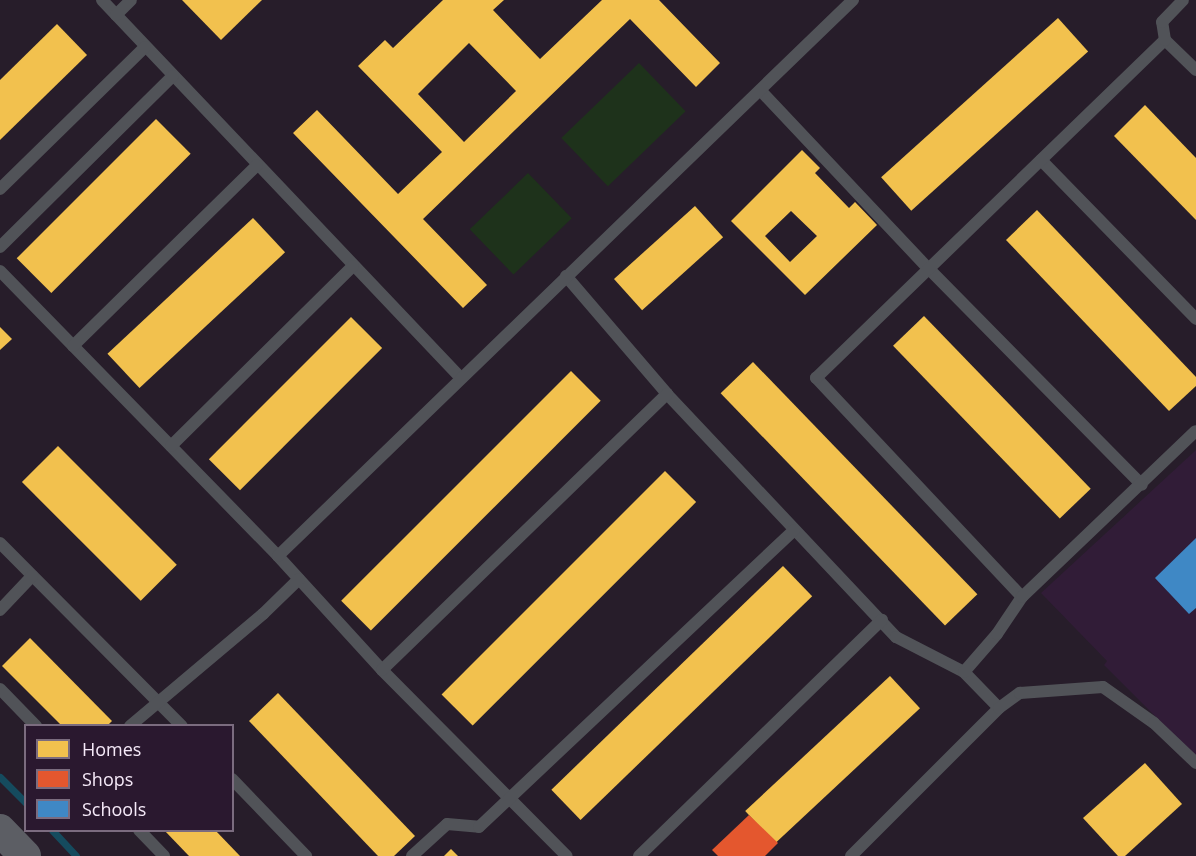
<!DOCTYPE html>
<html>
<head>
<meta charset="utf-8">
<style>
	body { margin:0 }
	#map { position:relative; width:1196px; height:856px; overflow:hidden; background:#271d2a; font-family:"Open Sans",sans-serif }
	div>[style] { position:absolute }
	.built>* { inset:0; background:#311c37 }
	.green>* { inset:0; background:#1e321b; transform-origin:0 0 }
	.homes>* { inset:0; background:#f2c14e; transform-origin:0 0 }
	.shops>* { inset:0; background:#e4572e }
	.schools>* { inset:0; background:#3f88c5 }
	.stream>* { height:7px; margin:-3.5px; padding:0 3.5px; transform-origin:3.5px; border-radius:3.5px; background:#154b5e }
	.service>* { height:12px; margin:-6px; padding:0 6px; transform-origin:6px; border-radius:6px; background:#515358 }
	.secondary>* { height:32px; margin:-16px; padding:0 16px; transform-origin:16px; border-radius:16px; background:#5c5e64 }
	span { translate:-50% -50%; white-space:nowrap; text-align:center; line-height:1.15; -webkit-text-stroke:6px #2a182f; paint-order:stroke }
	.legend { position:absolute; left:24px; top:724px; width:210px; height:108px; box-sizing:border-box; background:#2a182f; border:2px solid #7b6c7f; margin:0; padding:8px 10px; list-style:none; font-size:18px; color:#f5e9f8 }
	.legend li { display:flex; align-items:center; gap:12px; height:30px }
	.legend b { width:30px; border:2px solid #7b6c7f }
</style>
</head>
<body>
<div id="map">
	<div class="built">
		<div style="clip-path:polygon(1196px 450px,1196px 757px,1104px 665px,1107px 661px,1041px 593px)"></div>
	</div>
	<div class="green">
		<div style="left:639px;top:63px;width:67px;height:108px;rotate:46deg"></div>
		<div style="left:528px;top:173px;width:63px;height:81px;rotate:46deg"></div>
	</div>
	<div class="homes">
		<div style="clip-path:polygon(182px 0,262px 0,221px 40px)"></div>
		<div style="clip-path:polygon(evenodd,443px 0,504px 0,493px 10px,540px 59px,602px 0,659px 0,720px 63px,696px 87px,630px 19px,423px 219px,487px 285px,463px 308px,293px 133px,317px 110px,398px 194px,442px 152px,358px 66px,385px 40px,393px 48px,443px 0,469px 43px,516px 91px,464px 142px,418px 94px,469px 43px)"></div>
		<div style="left:1058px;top:18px;width:45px;height:238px;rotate:48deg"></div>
		<div style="clip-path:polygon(57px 24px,87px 55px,0 140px,0 80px)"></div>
		<div style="clip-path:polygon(1145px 105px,1196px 158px,1196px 220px,1114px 136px)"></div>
		<div style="left:156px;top:119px;width:49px;height:197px;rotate:45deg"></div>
		<div style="clip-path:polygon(evenodd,802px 150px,820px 168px,815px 173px,849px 208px,855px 202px,877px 225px,805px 295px,731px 221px,802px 150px,791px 211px,817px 236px,790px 262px,765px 236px,791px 211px)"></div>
		<div style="left:695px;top:206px;width:42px;height:109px;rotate:48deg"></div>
		<div style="clip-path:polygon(1037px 210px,1196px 377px,1196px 386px,1169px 411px,1006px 240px)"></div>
		<div style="left:253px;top:218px;width:47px;height:199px;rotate:47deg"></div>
		<div style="left:924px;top:316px;width:240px;height:43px;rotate:46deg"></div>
		<div style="left:351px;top:317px;width:44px;height:201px;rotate:45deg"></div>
		<div style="clip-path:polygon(0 327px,12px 339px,0 350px)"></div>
		<div style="left:753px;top:362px;width:323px;height:45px;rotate:46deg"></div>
		<div style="left:571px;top:371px;width:42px;height:325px;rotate:45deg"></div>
		<div style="left:58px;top:446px;width:168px;height:51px;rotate:45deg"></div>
		<div style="left:665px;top:471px;width:44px;height:316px;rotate:45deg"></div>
		<div style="left:783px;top:566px;width:42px;height:322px;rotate:46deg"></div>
		<div style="clip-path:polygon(30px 638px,112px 721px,107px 726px,62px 726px,2px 666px)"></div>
		<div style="left:890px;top:676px;width:44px;height:198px;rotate:47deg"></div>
		<div style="clip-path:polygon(278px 693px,415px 836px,394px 856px,378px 856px,249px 721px)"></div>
		<div style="clip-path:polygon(1145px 763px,1182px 804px,1125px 856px,1118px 856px,1083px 818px)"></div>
		<div style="clip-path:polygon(164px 830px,215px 830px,240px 856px,189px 856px)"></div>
		<div style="clip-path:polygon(451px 849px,458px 856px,444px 856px)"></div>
	</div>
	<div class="shops">
		<div style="clip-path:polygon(749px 815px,778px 843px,765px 856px,718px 856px,712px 850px)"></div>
	</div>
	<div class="schools">
		<div style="clip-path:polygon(1196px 538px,1196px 608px,1189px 614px,1155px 578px)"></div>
	</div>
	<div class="stream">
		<div style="left:0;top:777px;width:37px;rotate:45deg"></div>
		<div style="left:52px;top:830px;width:35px;rotate:47deg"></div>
	</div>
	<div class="service">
		<div style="left:102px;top:0;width:521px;rotate:46.48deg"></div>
		<div style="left:116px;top:15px;width:21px;rotate:-45deg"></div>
		<div style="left:1165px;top:40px;width:43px;rotate:44.1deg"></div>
		<div style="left:761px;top:91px;width:245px;rotate:46.7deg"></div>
		<div style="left:929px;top:269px;width:303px;rotate:45.4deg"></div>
		<div style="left:1041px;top:160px;width:222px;rotate:45.7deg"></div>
		<div style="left:0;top:189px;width:203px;rotate:-44.4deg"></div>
		<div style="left:0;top:247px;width:243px;rotate:-44.7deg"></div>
		<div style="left:0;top:271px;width:398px;rotate:45.7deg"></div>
		<div style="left:278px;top:556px;width:154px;rotate:47.6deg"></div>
		<div style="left:382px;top:670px;width:262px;rotate:45.2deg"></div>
		<div style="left:566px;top:276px;width:155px;rotate:49.4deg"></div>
		<div style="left:667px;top:394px;width:334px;rotate:46.7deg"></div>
		<div style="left:896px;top:637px;width:76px;rotate:27.2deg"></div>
		<div style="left:964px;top:672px;width:50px;rotate:45.8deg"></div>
		<div style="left:73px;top:346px;width:258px;rotate:-44.5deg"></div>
		<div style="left:171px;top:446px;width:256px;rotate:-44.7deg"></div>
		<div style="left:0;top:543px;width:258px;rotate:45.2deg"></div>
		<div style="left:278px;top:556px;width:800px;rotate:-44.04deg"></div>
		<div style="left:1022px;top:597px;width:301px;rotate:-133.2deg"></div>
		<div style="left:816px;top:378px;width:486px;rotate:-44.1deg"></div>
		<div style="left:1165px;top:40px;width:18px;rotate:-99deg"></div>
		<div style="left:1162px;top:22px;width:30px;rotate:-46deg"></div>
		<div style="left:0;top:610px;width:47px;rotate:-46.7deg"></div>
		<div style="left:382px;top:670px;width:397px;rotate:-44.1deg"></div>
		<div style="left:964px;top:672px;width:50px;rotate:-49deg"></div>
		<div style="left:997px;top:634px;width:45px;rotate:-56deg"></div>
		<div style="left:1022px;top:597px;width:240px;rotate:-43.7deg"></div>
		<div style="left:0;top:689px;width:52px;rotate:45.8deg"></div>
		<div style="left:130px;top:726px;width:174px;rotate:-40.1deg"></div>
		<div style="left:263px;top:614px;width:50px;rotate:-44.2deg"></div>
		<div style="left:232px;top:779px;width:107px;rotate:46.1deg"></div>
		<div style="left:139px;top:830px;width:36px;rotate:46deg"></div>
		<div style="left:412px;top:856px;width:47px;rotate:-42.4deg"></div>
		<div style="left:447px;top:824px;width:32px;rotate:5deg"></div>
		<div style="left:479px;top:827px;width:433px;rotate:-43.3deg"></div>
		<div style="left:639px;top:856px;width:339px;rotate:-44.2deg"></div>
		<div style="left:851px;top:856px;width:209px;rotate:-45deg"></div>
		<div style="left:999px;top:708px;width:26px;rotate:-36deg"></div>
		<div style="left:1020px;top:693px;width:83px;rotate:-4.1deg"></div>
		<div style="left:1103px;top:687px;width:62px;rotate:35.2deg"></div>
		<div style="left:1154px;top:723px;width:58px;rotate:43.6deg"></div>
	</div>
	<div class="secondary">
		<div style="left:0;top:830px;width:36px;rotate:46deg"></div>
	</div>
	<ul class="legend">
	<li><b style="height:16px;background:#f2c14e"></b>Homes</li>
	<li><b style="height:16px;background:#e4572e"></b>Shops</li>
	<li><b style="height:16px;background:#3f88c5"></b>Schools</li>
	</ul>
</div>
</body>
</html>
